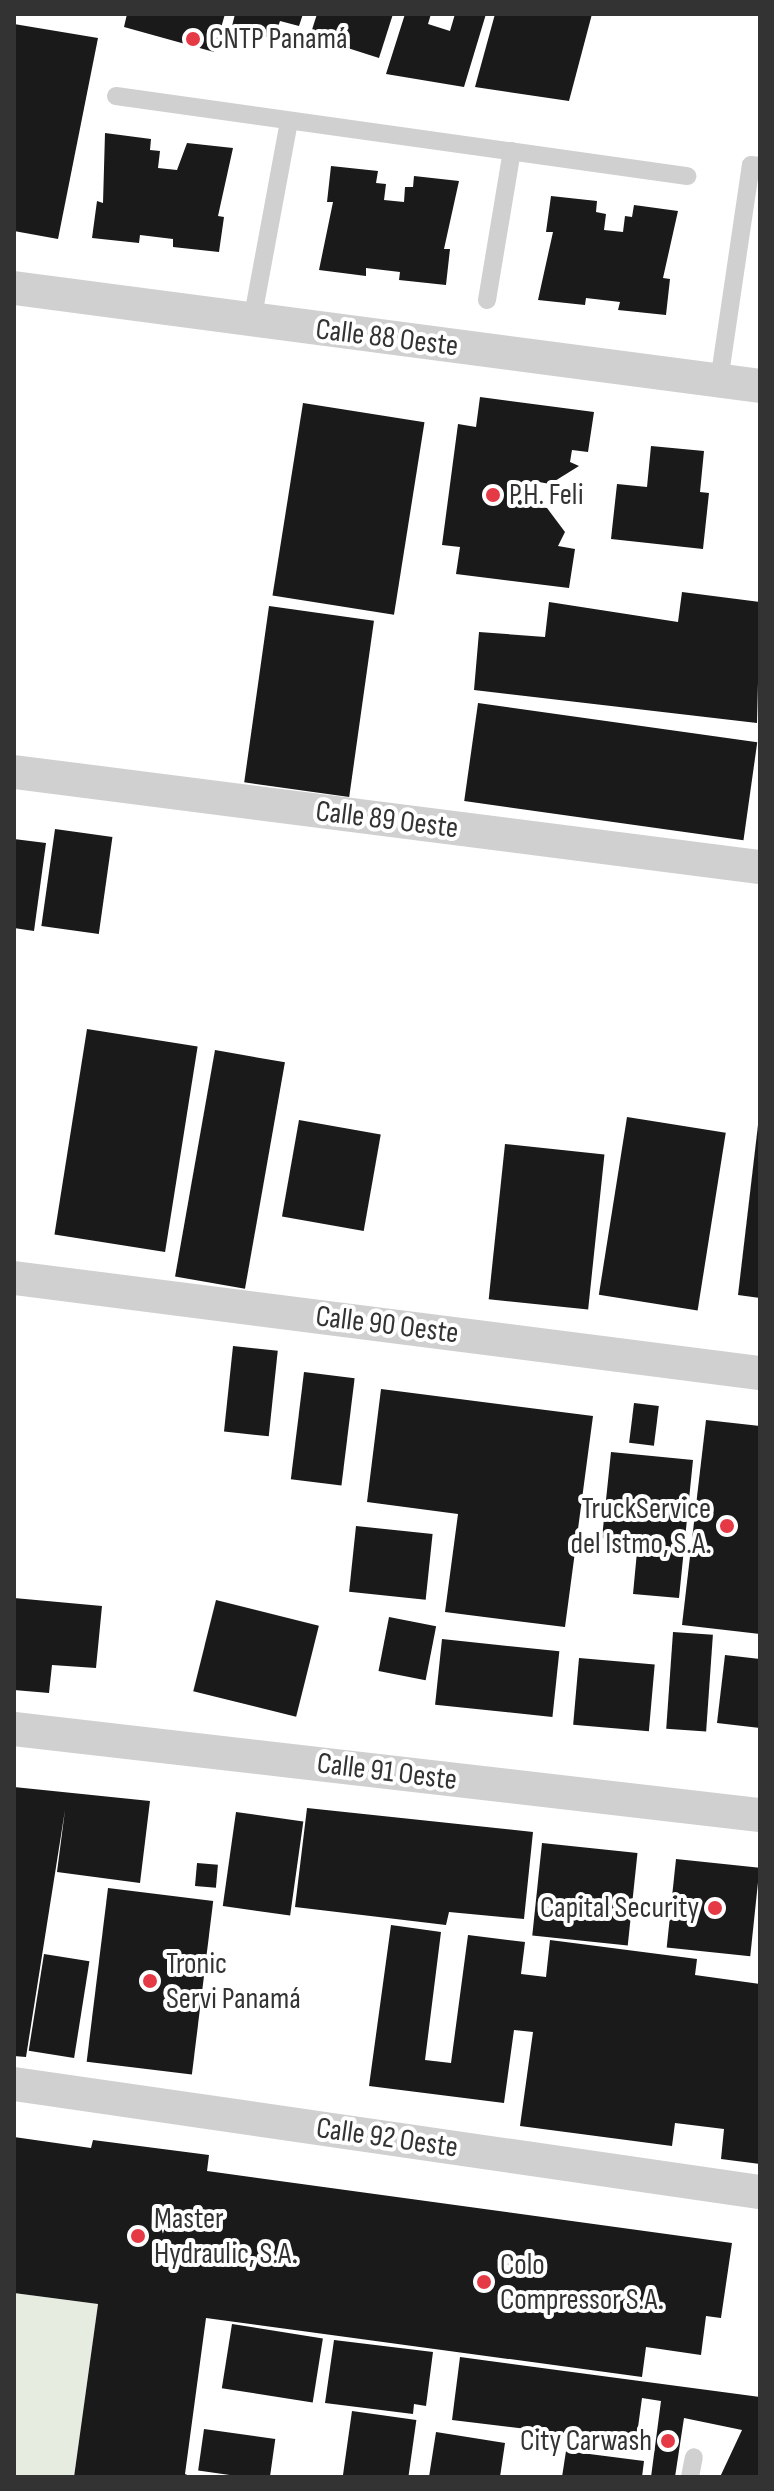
<!DOCTYPE html>
<html>
<head>
<meta charset="utf-8">
<style>
	body { margin:0 }
	#map { position:relative; width:774px; height:2491px; overflow:hidden; background:#fff; font-family:"Sofia Sans Condensed",sans-serif }
	div>[style] { position:absolute }
	.green>* { inset:0; background:#e6ecdf }
	.building>* { inset:0; background:#1a1a1a; transform-origin:0 0 }
	.lane>* { height:18px; margin:-9px; padding:0 9px; transform-origin:9px; border-radius:9px; background:#d0d0d0 }
	.street>* { height:34px; margin:-17px; padding:0 17px; transform-origin:17px; border-radius:17px; background:#d0d0d0 }
	.dots>* { width:22px; height:22px; translate:-50% -50%; box-sizing:border-box; border:4px solid #fff; border-radius:50% }
	span { translate:-50% -50%; white-space:nowrap; text-align:center; line-height:1.15; -webkit-text-stroke:8px #fff; paint-order:stroke }
	.poi-label { font-size:30px; color:#333 }
	.left { translate:0 -50%; text-align:left }
	.right { translate:-100% -50%; text-align:right }
	.street-label { font-size:30px; color:#333 }
	.frame { position:absolute; inset:0; border:16px solid #333; pointer-events:none }
</style>
</head>
<body>
<div id="map">
	<div class="green">
		<div style="clip-path:polygon(14px 2293px,98px 2304px,74px 2477px,14px 2477px)"></div>
	</div>
	<div class="building">
		<div style="clip-path:polygon(127px 14px,225px 14px,214px 52px,124px 27px)"></div>
		<div style="clip-path:polygon(235px 14px,303px 14px,299px 26px,280px 21px,274px 39px,232px 26px)"></div>
		<div style="clip-path:polygon(317px 14px,393px 14px,379px 58px,310px 36px)"></div>
		<div style="clip-path:polygon(405px 14px,431px 14px,428px 24px,450px 31px,455px 14px,486px 14px,464px 87px,386px 74px)"></div>
		<div style="clip-path:polygon(495px 14px,592px 14px,569px 101px,475px 87px)"></div>
		<div style="clip-path:polygon(14px 24px,98px 38px,58px 239px,14px 231px)"></div>
		<div style="clip-path:polygon(105px 133px,151px 139px,150px 150px,160px 151px,158px 168px,177px 170px,187px 143px,233px 148px,218px 216px,224px 217px,219px 252px,173px 247px,173px 239px,140px 235px,139px 243px,92px 238px,97px 201px,103px 203px)"></div>
		<div style="clip-path:polygon(331px 166px,378px 171px,376px 183px,386px 184px,384px 200px,404px 202px,405px 187px,413px 187px,414px 176px,459px 181px,444px 249px,450px 249px,446px 285px,399px 280px,400px 272px,366px 268px,366px 276px,319px 270px,333px 202px,327px 202px)"></div>
		<div style="clip-path:polygon(551px 196px,597px 201px,596px 212px,606px 214px,604px 230px,623px 232px,625px 216px,632px 217px,634px 205px,678px 211px,663px 278px,670px 279px,666px 315px,618px 310px,620px 302px,586px 298px,585px 305px,538px 300px,553px 232px,546px 232px)"></div>
		<div style="clip-path:polygon(480px 397px,594px 412px,588px 452px,572px 450px,570px 462px,579px 466px,550px 484px,539px 482px,536px 507px,547px 508px,565px 532px,558px 546px,575px 549px,569px 588px,456px 574px,460px 547px,442px 545px,458px 424px,476px 427px)"></div>
		<div style="left:303px;top:403px;width:123px;height:195px;rotate:9deg"></div>
		<div style="clip-path:polygon(651px 446px,704px 451px,700px 492px,709px 493px,703px 549px,611px 539px,617px 484px,647px 487px)"></div>
		<div style="clip-path:polygon(682px 592px,760px 602px,757px 723px,474px 690px,479px 632px,545px 637px,549px 602px,678px 622px)"></div>
		<div style="left:269px;top:606px;width:106px;height:178px;rotate:8deg"></div>
		<div style="left:478px;top:703px;width:282px;height:99px;rotate:8deg"></div>
		<div style="left:55px;top:829px;width:58px;height:98px;rotate:8deg"></div>
		<div style="clip-path:polygon(14px 839px,46px 843px,34px 931px,14px 928px)"></div>
		<div style="left:87px;top:1029px;width:112px;height:208px;rotate:9deg"></div>
		<div style="left:215px;top:1050px;width:71px;height:230px;rotate:10deg"></div>
		<div style="left:627px;top:1117px;width:100px;height:180px;rotate:9deg"></div>
		<div style="left:299px;top:1120px;width:83px;height:98px;rotate:10deg"></div>
		<div style="clip-path:polygon(758px 1125px,760px 1125px,760px 1298px,738px 1295px)"></div>
		<div style="left:505px;top:1144px;width:100px;height:156px;rotate:6deg"></div>
		<div style="left:233px;top:1346px;width:45px;height:86px;rotate:6deg"></div>
		<div style="left:304px;top:1372px;width:51px;height:108px;rotate:7deg"></div>
		<div style="clip-path:polygon(381px 1389px,593px 1416px,565px 1627px,445px 1612px,458px 1514px,367px 1502px)"></div>
		<div style="left:634px;top:1403px;width:25px;height:40px;rotate:7deg"></div>
		<div style="clip-path:polygon(706px 1420px,760px 1426px,760px 1634px,682px 1625px)"></div>
		<div style="clip-path:polygon(611px 1452px,693px 1460px,679px 1598px,633px 1594px,638px 1541px,602px 1538px)"></div>
		<div style="left:356px;top:1526px;width:77px;height:66px;rotate:6deg"></div>
		<div style="clip-path:polygon(14px 1598px,102px 1606px,96px 1668px,52px 1665px,49px 1693px,14px 1690px)"></div>
		<div style="left:216px;top:1600px;width:106px;height:94px;rotate:14deg"></div>
		<div style="left:389px;top:1617px;width:48px;height:55px;rotate:11deg"></div>
		<div style="left:673px;top:1632px;width:40px;height:97px;rotate:4deg"></div>
		<div style="left:442px;top:1639px;width:118px;height:66px;rotate:6deg"></div>
		<div style="clip-path:polygon(725px 1655px,760px 1659px,760px 1728px,717px 1723px)"></div>
		<div style="left:579px;top:1658px;width:76px;height:67px;rotate:5deg"></div>
		<div style="clip-path:polygon(14px 1787px,150px 1801px,140px 1883px,57px 1872px,65px 1810px,26px 2057px,14px 2056px)"></div>
		<div style="clip-path:polygon(307px 1808px,533px 1832px,524px 1919px,449px 1912px,446px 1925px,295px 1907px)"></div>
		<div style="left:236px;top:1812px;width:68px;height:95px;rotate:8deg"></div>
		<div style="left:542px;top:1843px;width:96px;height:93px;rotate:6deg"></div>
		<div style="left:676px;top:1859px;width:84px;height:89px;rotate:6deg"></div>
		<div style="left:197px;top:1863px;width:21px;height:23px;rotate:5deg"></div>
		<div style="left:108px;top:1888px;width:106px;height:175px;rotate:7deg"></div>
		<div style="clip-path:polygon(391px 1925px,441px 1932px,425px 2060px,451px 2063px,468px 1935px,525px 1942px,521px 1974px,546px 1977px,550px 1940px,697px 1959px,695px 1975px,760px 1984px,760px 2164px,721px 2159px,724px 2129px,675px 2123px,672px 2146px,520px 2126px,533px 2032px,514px 2030px,504px 2103px,369px 2086px)"></div>
		<div style="left:44px;top:1954px;width:46px;height:98px;rotate:9deg"></div>
		<div style="clip-path:polygon(14px 2137px,91px 2148px,93px 2140px,209px 2155px,207px 2171px,732px 2243px,721px 2318px,706px 2316px,701px 2355px,646px 2347px,642px 2377px,206px 2318px,185px 2474px,192px 2477px,74px 2477px,98px 2304px,14px 2293px)"></div>
		<div style="left:232px;top:2324px;width:92px;height:65px;rotate:9deg"></div>
		<div style="clip-path:polygon(334px 2340px,433px 2352px,426px 2406px,414px 2404px,413px 2414px,325px 2403px)"></div>
		<div style="clip-path:polygon(460px 2357px,760px 2397px,760px 2470px,757px 2477px,720px 2477px,742px 2430px,684px 2418px,675px 2477px,651px 2477px,661px 2401px,642px 2398px,636px 2442px,452px 2420px)"></div>
		<div style="left:352px;top:2411px;width:65px;height:67px;rotate:8deg"></div>
		<div style="left:204px;top:2429px;width:72px;height:42px;rotate:8deg"></div>
		<div style="clip-path:polygon(436px 2432px,505px 2443px,500px 2477px,429px 2477px)"></div>
		<div style="clip-path:polygon(566px 2451px,644px 2461px,642px 2477px,562px 2477px)"></div>
	</div>
	<div class="lane">
		<div style="left:116px;top:96px;width:577px;rotate:7.98deg"></div>
		<div style="left:487px;top:300px;width:151px;rotate:-80.5deg"></div>
		<div style="left:252px;top:321px;width:203px;rotate:-79.5deg"></div>
		<div style="left:719px;top:381px;width:218px;rotate:-81.6deg"></div>
		<div style="left:751px;top:165px;width:9px;rotate:6deg"></div>
		<div style="left:690px;top:2477px;width:20px;rotate:-79deg"></div>
	</div>
	<div class="street">
		<div style="left:14px;top:288px;width:752px;rotate:7.48deg"></div>
		<div style="left:14px;top:772px;width:752px;rotate:7.26deg"></div>
		<div style="left:14px;top:1278px;width:752px;rotate:7.26deg"></div>
		<div style="left:14px;top:1729px;width:751px;rotate:6.58deg"></div>
		<div style="left:14px;top:2084px;width:754px;rotate:8.24deg"></div>
	</div>
	<div class="dots">
		<div style="left:193px;top:39px;background:#e63946"></div>
		<div style="left:493px;top:495px;background:#e63946"></div>
		<div style="left:727px;top:1526px;background:#e63946"></div>
		<div style="left:715px;top:1908px;background:#e63946"></div>
		<div style="left:150px;top:1981px;background:#e63946"></div>
		<div style="left:138px;top:2236px;background:#e63946"></div>
		<div style="left:484px;top:2282px;background:#e63946"></div>
		<div style="left:668px;top:2441px;background:#e63946"></div>
	</div>
	<div class="poi-label">
		<span class="left" style="left:209px;top:39px">CNTP Panamá</span>
		<span class="left" style="left:509px;top:495px">P.H. Feli</span>
		<span class="right" style="left:711px;top:1526px">TruckService<br>del Istmo, S.A.</span>
		<span class="right" style="left:699px;top:1908px">Capital Security</span>
		<span class="left" style="left:166px;top:1981px">Tronic<br>Servi Panamá</span>
		<span class="left" style="left:154px;top:2236px">Master<br>Hydraulic, S.A.</span>
		<span class="left" style="left:500px;top:2282px">Colo<br>Compressor S.A.</span>
		<span class="right" style="left:652px;top:2441px">City Carwash</span>
	</div>
	<div class="street-label">
		<span style="left:387px;top:338px;rotate:7deg">Calle 88 Oeste</span>
		<span style="left:387px;top:820px;rotate:7deg">Calle 89 Oeste</span>
		<span style="left:387px;top:1325px;rotate:7deg">Calle 90 Oeste</span>
		<span style="left:387px;top:1772px;rotate:7deg">Calle 91 Oeste</span>
		<span style="left:387px;top:2138px;rotate:8deg">Calle 92 Oeste</span>
	</div>
	<div class="frame"></div>
</div>
</body>
</html>
